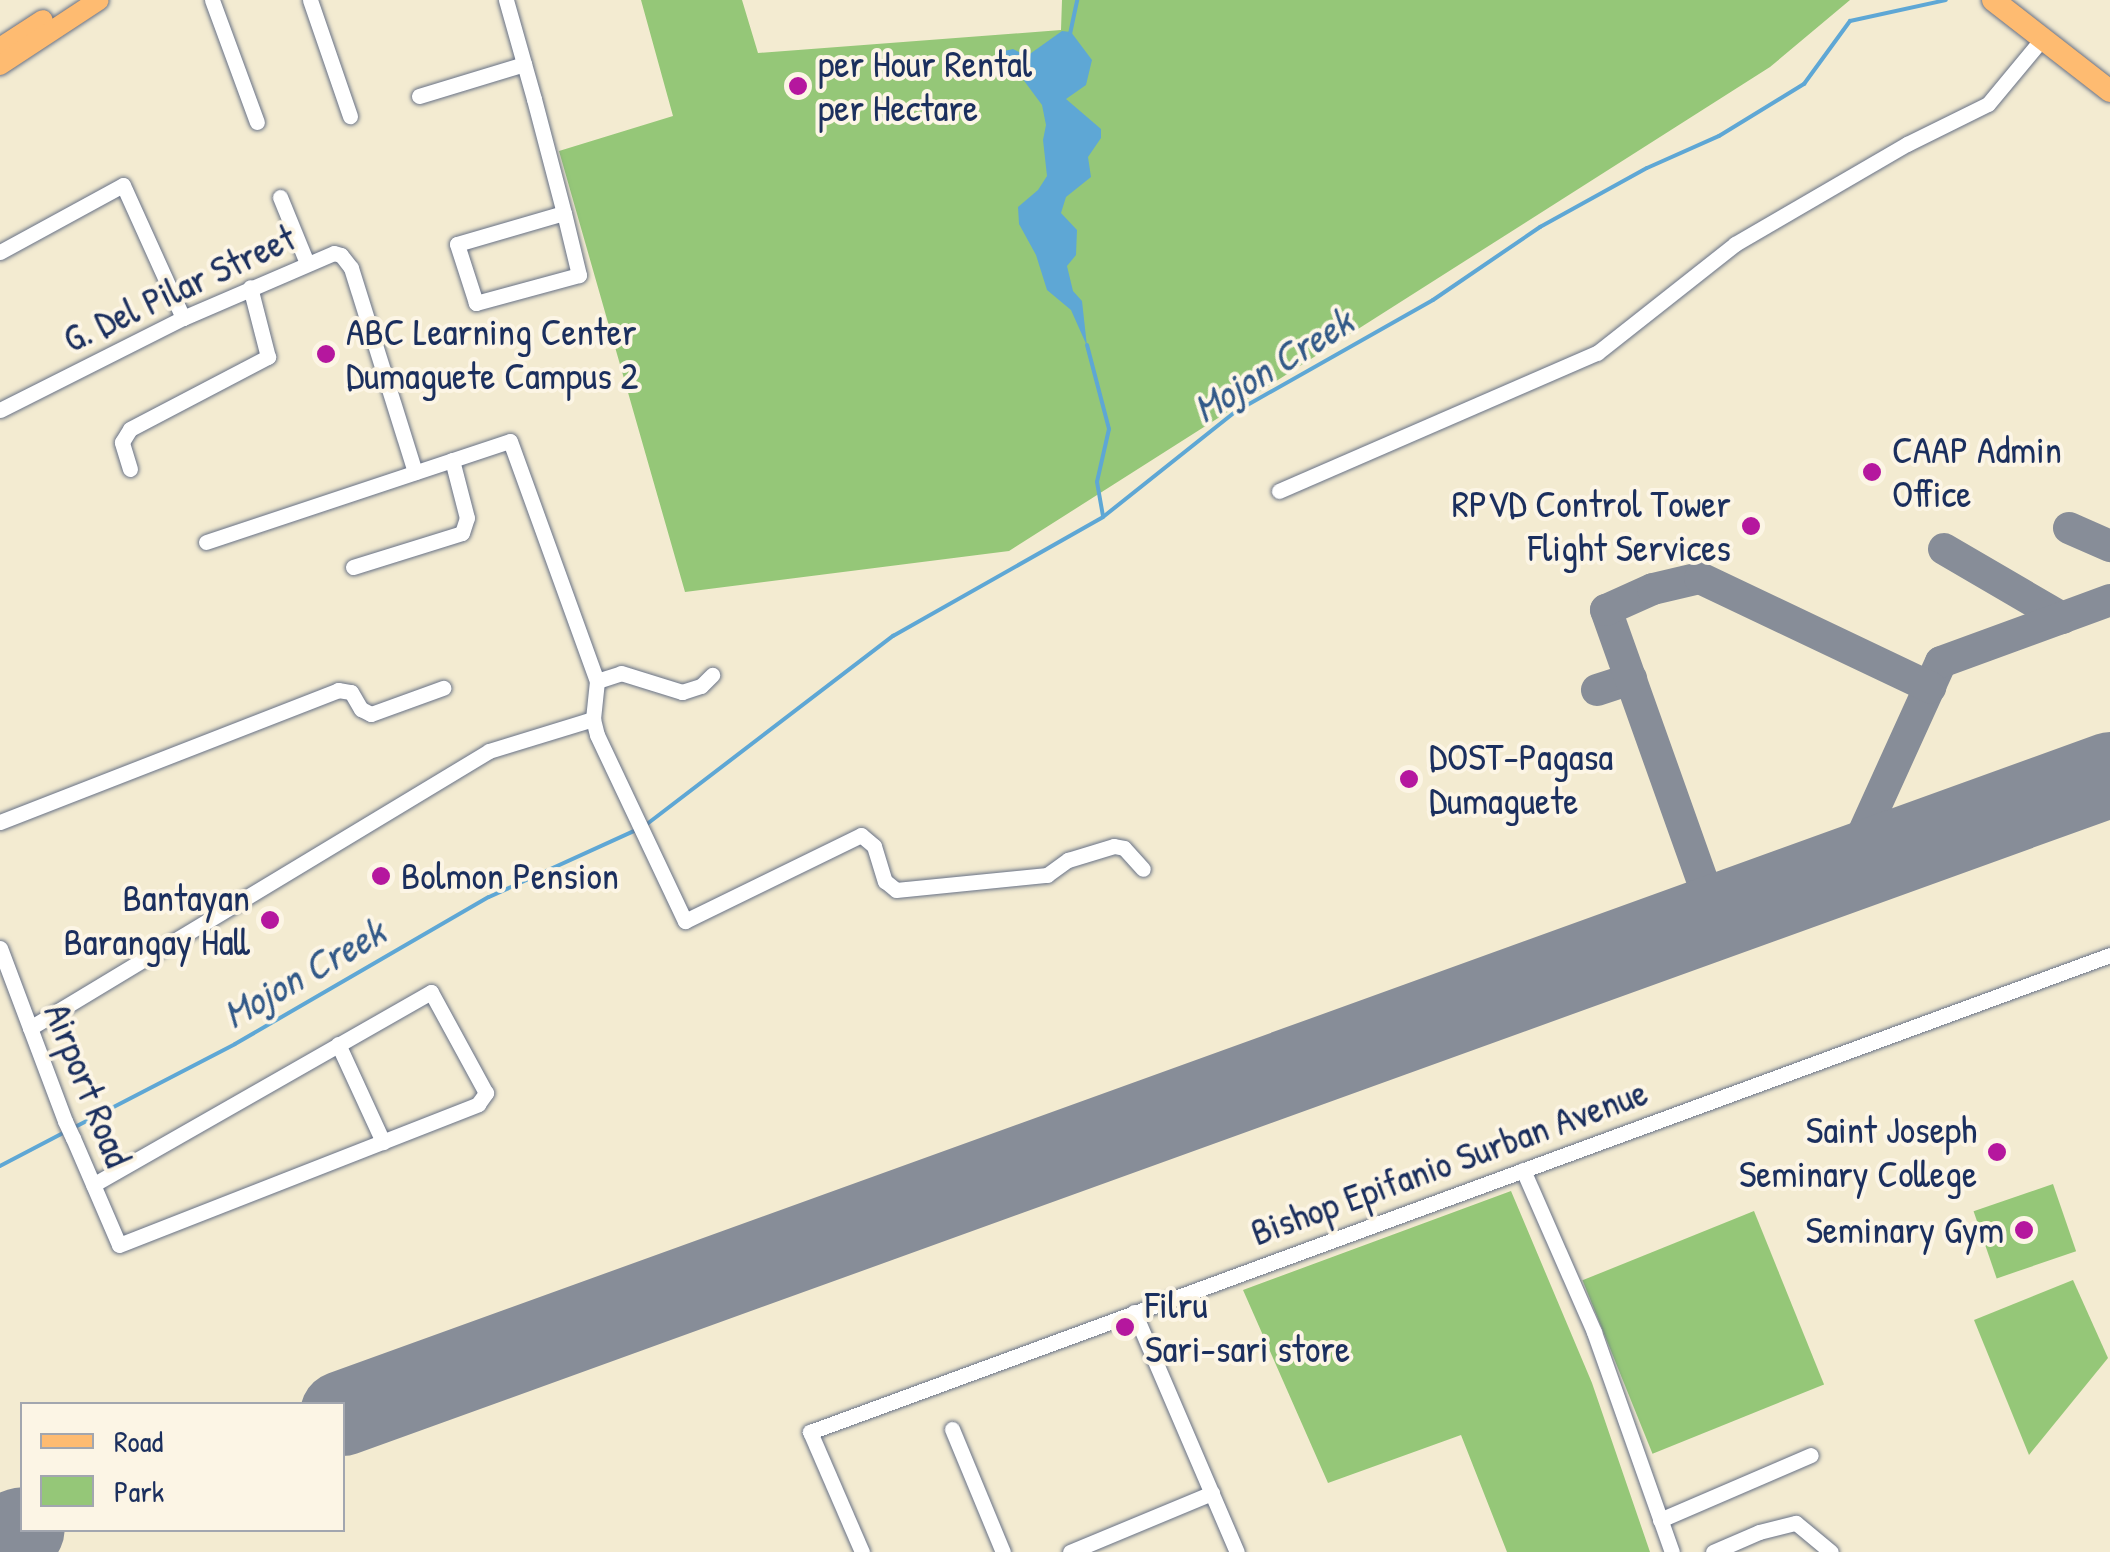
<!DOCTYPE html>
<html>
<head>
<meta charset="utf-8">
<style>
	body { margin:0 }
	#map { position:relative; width:2110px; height:1552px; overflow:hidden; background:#f3ebd1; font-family:"Patrick Hand",sans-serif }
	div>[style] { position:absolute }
	.green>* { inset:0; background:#95c778; transform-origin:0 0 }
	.water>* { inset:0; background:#5ea7d5 }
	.stream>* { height:4px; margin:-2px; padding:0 2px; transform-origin:2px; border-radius:2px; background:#5ea7d5 }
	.taxiway>* { height:32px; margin:-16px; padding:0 16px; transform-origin:16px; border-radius:16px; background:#878d98 }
	.runway>* { height:85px; margin:-42.5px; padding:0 42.5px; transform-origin:42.5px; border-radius:42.5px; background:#878d98 }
	.roads { filter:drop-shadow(0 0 2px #677186) drop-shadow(0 0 2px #677186) }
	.minor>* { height:15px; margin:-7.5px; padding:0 7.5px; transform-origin:7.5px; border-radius:7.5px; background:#fff }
	.major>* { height:20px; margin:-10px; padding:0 10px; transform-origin:10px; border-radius:10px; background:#febb71 }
	.highway>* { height:22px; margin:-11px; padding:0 11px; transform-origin:11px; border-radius:11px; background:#febb71 }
	.dots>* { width:28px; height:28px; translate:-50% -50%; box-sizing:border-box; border:5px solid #fcf5e5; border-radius:50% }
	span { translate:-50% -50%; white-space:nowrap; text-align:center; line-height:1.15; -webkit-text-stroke:8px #fcf5e5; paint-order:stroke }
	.poi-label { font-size:38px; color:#1b2f5e }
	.left { translate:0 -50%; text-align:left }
	.right { translate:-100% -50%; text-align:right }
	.street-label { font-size:38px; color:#1b2f5e }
	.water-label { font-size:40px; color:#325988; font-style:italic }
	.legend { position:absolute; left:20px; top:1402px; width:325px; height:130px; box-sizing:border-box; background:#fcf5e5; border:2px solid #a2a6af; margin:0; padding:12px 18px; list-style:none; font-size:30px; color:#1b2f5e }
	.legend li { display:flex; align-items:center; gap:20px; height:50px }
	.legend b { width:50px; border:2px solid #a2a6af }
</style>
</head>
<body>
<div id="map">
	<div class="green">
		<div style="clip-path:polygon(641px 0,742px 0,758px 53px,1061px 30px,1062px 0,1850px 0,1770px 67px,1009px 551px,685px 592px,559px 151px,673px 116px)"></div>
		<div style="left:2053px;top:1184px;width:71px;height:84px;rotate:71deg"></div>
		<div style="clip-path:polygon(1511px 1191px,1592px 1383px,1650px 1552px,1507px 1552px,1461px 1435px,1328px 1483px,1243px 1290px)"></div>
		<div style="left:1754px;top:1211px;width:187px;height:185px;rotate:68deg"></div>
		<div style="clip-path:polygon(2073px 1280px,2108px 1358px,2029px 1455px,1974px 1320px)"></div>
	</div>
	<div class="water">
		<div style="clip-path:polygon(1062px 31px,1071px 32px,1092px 60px,1086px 85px,1066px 99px,1101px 129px,1101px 138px,1088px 157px,1091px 177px,1066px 197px,1061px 213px,1077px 230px,1076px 255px,1067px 266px,1073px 291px,1082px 301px,1087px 346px,1071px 310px,1047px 290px,1036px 255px,1019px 224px,1018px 207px,1038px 190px,1047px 176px,1043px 140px,1046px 125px,1042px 105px,1022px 78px,1019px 64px,1006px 58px,1004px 51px,1013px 49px,1027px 56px)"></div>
	</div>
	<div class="stream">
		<div style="left:1070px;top:34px;width:35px;rotate:-78deg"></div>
		<div style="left:1087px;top:345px;width:87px;rotate:75.3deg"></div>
		<div style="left:1109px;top:429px;width:54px;rotate:102.8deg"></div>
		<div style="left:1097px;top:482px;width:34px;rotate:80deg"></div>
		<div style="left:647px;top:824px;width:310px;rotate:-37.4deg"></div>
		<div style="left:893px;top:636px;width:241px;rotate:-29.5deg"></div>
		<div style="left:1103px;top:517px;width:169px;rotate:-38.5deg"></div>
		<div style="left:1235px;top:412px;width:227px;rotate:-29.5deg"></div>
		<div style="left:1433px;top:300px;width:130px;rotate:-34.3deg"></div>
		<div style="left:1540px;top:227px;width:122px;rotate:-28.9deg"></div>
		<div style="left:1647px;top:168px;width:79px;rotate:-24deg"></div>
		<div style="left:1719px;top:136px;width:100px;rotate:-31.5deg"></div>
		<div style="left:1804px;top:84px;width:78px;rotate:-53.9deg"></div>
		<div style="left:1850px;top:21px;width:98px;rotate:-12.3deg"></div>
		<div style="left:75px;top:1127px;width:180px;rotate:-27.4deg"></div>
		<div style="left:235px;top:1044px;width:293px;rotate:-30.1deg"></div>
		<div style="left:489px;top:897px;width:162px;rotate:-24.5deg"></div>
		<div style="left:0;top:1166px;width:76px;rotate:-27.6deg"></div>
	</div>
	<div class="taxiway">
		<div style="left:2069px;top:528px;width:45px;rotate:23.7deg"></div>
		<div style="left:1944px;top:549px;width:137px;rotate:30.3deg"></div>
		<div style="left:1597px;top:690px;width:36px;rotate:-18deg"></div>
		<div style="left:1847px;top:869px;width:227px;rotate:-65.6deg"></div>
		<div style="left:1941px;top:662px;width:180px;rotate:-20.1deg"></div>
		<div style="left:1715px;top:916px;width:325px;rotate:-109.6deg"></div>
		<div style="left:1606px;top:610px;width:51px;rotate:-24.1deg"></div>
		<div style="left:1653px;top:589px;width:48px;rotate:-13.2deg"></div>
		<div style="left:1700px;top:578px;width:255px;rotate:25.4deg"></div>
	</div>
	<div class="runway">
		<div style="left:342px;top:1413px;width:1880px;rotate:-19.87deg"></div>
		<div style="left:0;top:1537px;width:23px;rotate:-20deg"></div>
	</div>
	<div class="roads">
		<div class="minor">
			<div style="left:212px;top:0;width:130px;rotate:69.8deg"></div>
			<div style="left:310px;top:0;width:123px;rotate:71deg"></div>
			<div style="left:506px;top:0;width:103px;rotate:74.2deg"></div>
			<div style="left:534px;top:99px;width:118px;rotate:75.3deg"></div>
			<div style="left:564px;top:213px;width:64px;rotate:76.4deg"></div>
			<div style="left:579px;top:275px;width:107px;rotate:164.8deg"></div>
			<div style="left:476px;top:303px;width:62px;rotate:-107.9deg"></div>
			<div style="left:457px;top:244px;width:111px;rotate:-16.2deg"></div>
			<div style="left:419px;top:96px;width:110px;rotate:-16.9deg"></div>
			<div style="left:280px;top:197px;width:71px;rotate:67.8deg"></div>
			<div style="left:0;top:252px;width:140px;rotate:-28.6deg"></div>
			<div style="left:123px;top:185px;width:146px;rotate:65.7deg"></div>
			<div style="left:0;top:410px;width:205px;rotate:-26.7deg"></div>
			<div style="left:183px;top:318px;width:164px;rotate:-23.3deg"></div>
			<div style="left:334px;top:253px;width:7px;rotate:16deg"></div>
			<div style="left:341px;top:255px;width:16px;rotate:52deg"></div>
			<div style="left:351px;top:268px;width:214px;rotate:72.6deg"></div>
			<div style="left:130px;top:469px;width:28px;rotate:-107deg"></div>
			<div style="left:122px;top:442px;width:15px;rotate:-58deg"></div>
			<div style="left:130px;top:429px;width:156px;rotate:-27.6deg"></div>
			<div style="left:268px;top:357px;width:72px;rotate:-104.4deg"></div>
			<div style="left:1279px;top:491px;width:347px;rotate:-23.5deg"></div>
			<div style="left:1597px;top:353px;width:176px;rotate:-38.3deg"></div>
			<div style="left:1735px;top:244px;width:199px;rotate:-30.2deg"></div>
			<div style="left:1907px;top:144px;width:90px;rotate:-26.3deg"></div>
			<div style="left:1988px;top:104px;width:85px;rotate:-50.3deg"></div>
			<div style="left:206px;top:542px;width:320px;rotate:-18.4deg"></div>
			<div style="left:510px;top:441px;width:255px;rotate:70.1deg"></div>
			<div style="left:597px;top:681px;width:38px;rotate:96deg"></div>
			<div style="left:593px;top:719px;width:16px;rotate:76deg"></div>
			<div style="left:597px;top:735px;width:206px;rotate:64.7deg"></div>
			<div style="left:685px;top:921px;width:196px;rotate:-26deg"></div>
			<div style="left:861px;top:835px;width:17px;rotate:40deg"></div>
			<div style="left:874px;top:846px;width:37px;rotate:73deg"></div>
			<div style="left:885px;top:881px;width:14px;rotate:39deg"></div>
			<div style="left:896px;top:890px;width:152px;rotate:-5.7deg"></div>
			<div style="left:1047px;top:875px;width:26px;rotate:-36deg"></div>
			<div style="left:1068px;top:860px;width:48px;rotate:-16.9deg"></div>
			<div style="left:1114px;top:846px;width:10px;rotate:11deg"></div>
			<div style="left:1124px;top:848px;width:28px;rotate:48deg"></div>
			<div style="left:353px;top:567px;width:114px;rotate:-17.3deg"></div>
			<div style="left:462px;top:533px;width:16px;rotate:-72deg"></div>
			<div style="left:467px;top:518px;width:60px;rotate:-104.5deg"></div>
			<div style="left:597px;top:681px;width:25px;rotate:-18deg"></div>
			<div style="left:621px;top:673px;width:64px;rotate:17.3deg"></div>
			<div style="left:682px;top:692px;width:20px;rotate:-18deg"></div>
			<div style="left:701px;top:686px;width:16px;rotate:-45deg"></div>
			<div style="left:0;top:822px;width:363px;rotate:-21.3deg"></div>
			<div style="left:338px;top:690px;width:13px;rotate:9deg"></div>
			<div style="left:351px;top:692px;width:20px;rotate:60deg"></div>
			<div style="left:361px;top:709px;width:11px;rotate:27deg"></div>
			<div style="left:371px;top:714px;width:77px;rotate:-19.9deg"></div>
			<div style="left:0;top:948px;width:185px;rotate:69.4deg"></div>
			<div style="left:65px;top:1121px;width:19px;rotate:65deg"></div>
			<div style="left:73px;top:1138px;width:116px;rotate:66.7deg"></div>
			<div style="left:119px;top:1245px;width:386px;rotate:-21.4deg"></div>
			<div style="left:478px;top:1104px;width:14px;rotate:-54deg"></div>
			<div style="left:486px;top:1093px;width:115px;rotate:-118.6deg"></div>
			<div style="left:431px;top:992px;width:389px;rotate:150.3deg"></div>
			<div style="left:30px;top:1028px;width:536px;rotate:-31.11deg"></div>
			<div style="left:489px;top:751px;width:109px;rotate:-17.1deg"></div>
			<div style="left:338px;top:1044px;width:108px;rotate:65.3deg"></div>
			<div style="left:1523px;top:1170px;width:177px;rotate:66.3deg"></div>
			<div style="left:1594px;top:1332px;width:233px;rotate:70.5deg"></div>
			<div style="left:1134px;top:1312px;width:261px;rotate:66.8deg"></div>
			<div style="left:952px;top:1429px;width:133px;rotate:67.5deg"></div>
			<div style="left:1660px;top:1520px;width:164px;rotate:-23.3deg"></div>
			<div style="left:862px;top:1552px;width:131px;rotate:-113.4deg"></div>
			<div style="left:810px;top:1432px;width:1385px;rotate:-20.15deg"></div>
			<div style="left:1070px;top:1552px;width:154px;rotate:-22.6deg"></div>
			<div style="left:1713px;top:1552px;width:50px;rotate:-23.5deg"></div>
			<div style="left:1759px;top:1532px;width:38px;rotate:-14deg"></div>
			<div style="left:1796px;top:1523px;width:45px;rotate:39.6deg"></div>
		</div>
		<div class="major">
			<div style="left:0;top:48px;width:51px;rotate:-33.1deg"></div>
			<div style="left:0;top:65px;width:118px;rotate:-33.3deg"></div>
		</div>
		<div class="highway">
			<div style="left:1993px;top:0;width:148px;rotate:37.9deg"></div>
		</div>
	</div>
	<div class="dots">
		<div style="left:798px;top:86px;background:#b5179e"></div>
		<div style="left:326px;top:354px;background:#b5179e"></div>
		<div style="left:1872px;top:472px;background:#b5179e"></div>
		<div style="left:1751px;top:526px;background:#b5179e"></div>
		<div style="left:1409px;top:779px;background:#b5179e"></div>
		<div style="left:381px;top:876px;background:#b5179e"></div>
		<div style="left:270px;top:920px;background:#b5179e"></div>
		<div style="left:1997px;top:1152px;background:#b5179e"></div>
		<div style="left:2024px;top:1230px;background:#b5179e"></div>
		<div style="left:1125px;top:1327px;background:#b5179e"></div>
	</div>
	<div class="poi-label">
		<span class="left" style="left:818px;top:86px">per Hour Rental<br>per Hectare</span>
		<span class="left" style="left:346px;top:354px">ABC Learning Center<br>Dumaguete Campus 2</span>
		<span class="left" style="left:1892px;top:472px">CAAP Admin<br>Office</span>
		<span class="right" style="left:1731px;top:526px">RPVD Control Tower<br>Flight Services</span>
		<span class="left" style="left:1429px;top:779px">DOST-Pagasa<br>Dumaguete</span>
		<span class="left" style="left:401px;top:876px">Bolmon Pension</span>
		<span class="right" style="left:250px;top:920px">Bantayan<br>Barangay Hall</span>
		<span class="right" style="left:1977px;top:1152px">Saint Joseph<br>Seminary College</span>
		<span class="right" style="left:2004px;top:1230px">Seminary Gym</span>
		<span class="left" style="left:1145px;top:1327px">Filru<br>Sari-sari store</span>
	</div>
	<div class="street-label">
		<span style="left:179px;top:288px;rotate:-25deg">G. Del Pilar Street</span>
		<span style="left:88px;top:1085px;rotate:68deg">Airport Road</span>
		<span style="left:1449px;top:1162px;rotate:-20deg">Bishop Epifanio Surban Avenue</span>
	</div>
	<div class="water-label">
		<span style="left:1272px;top:364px;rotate:-32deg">Mojon Creek</span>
		<span style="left:303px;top:972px;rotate:-30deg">Mojon Creek</span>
	</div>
	<ul class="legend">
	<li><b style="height:12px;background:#febb71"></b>Road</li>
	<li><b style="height:28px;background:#95c778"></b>Park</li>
	</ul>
</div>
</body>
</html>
